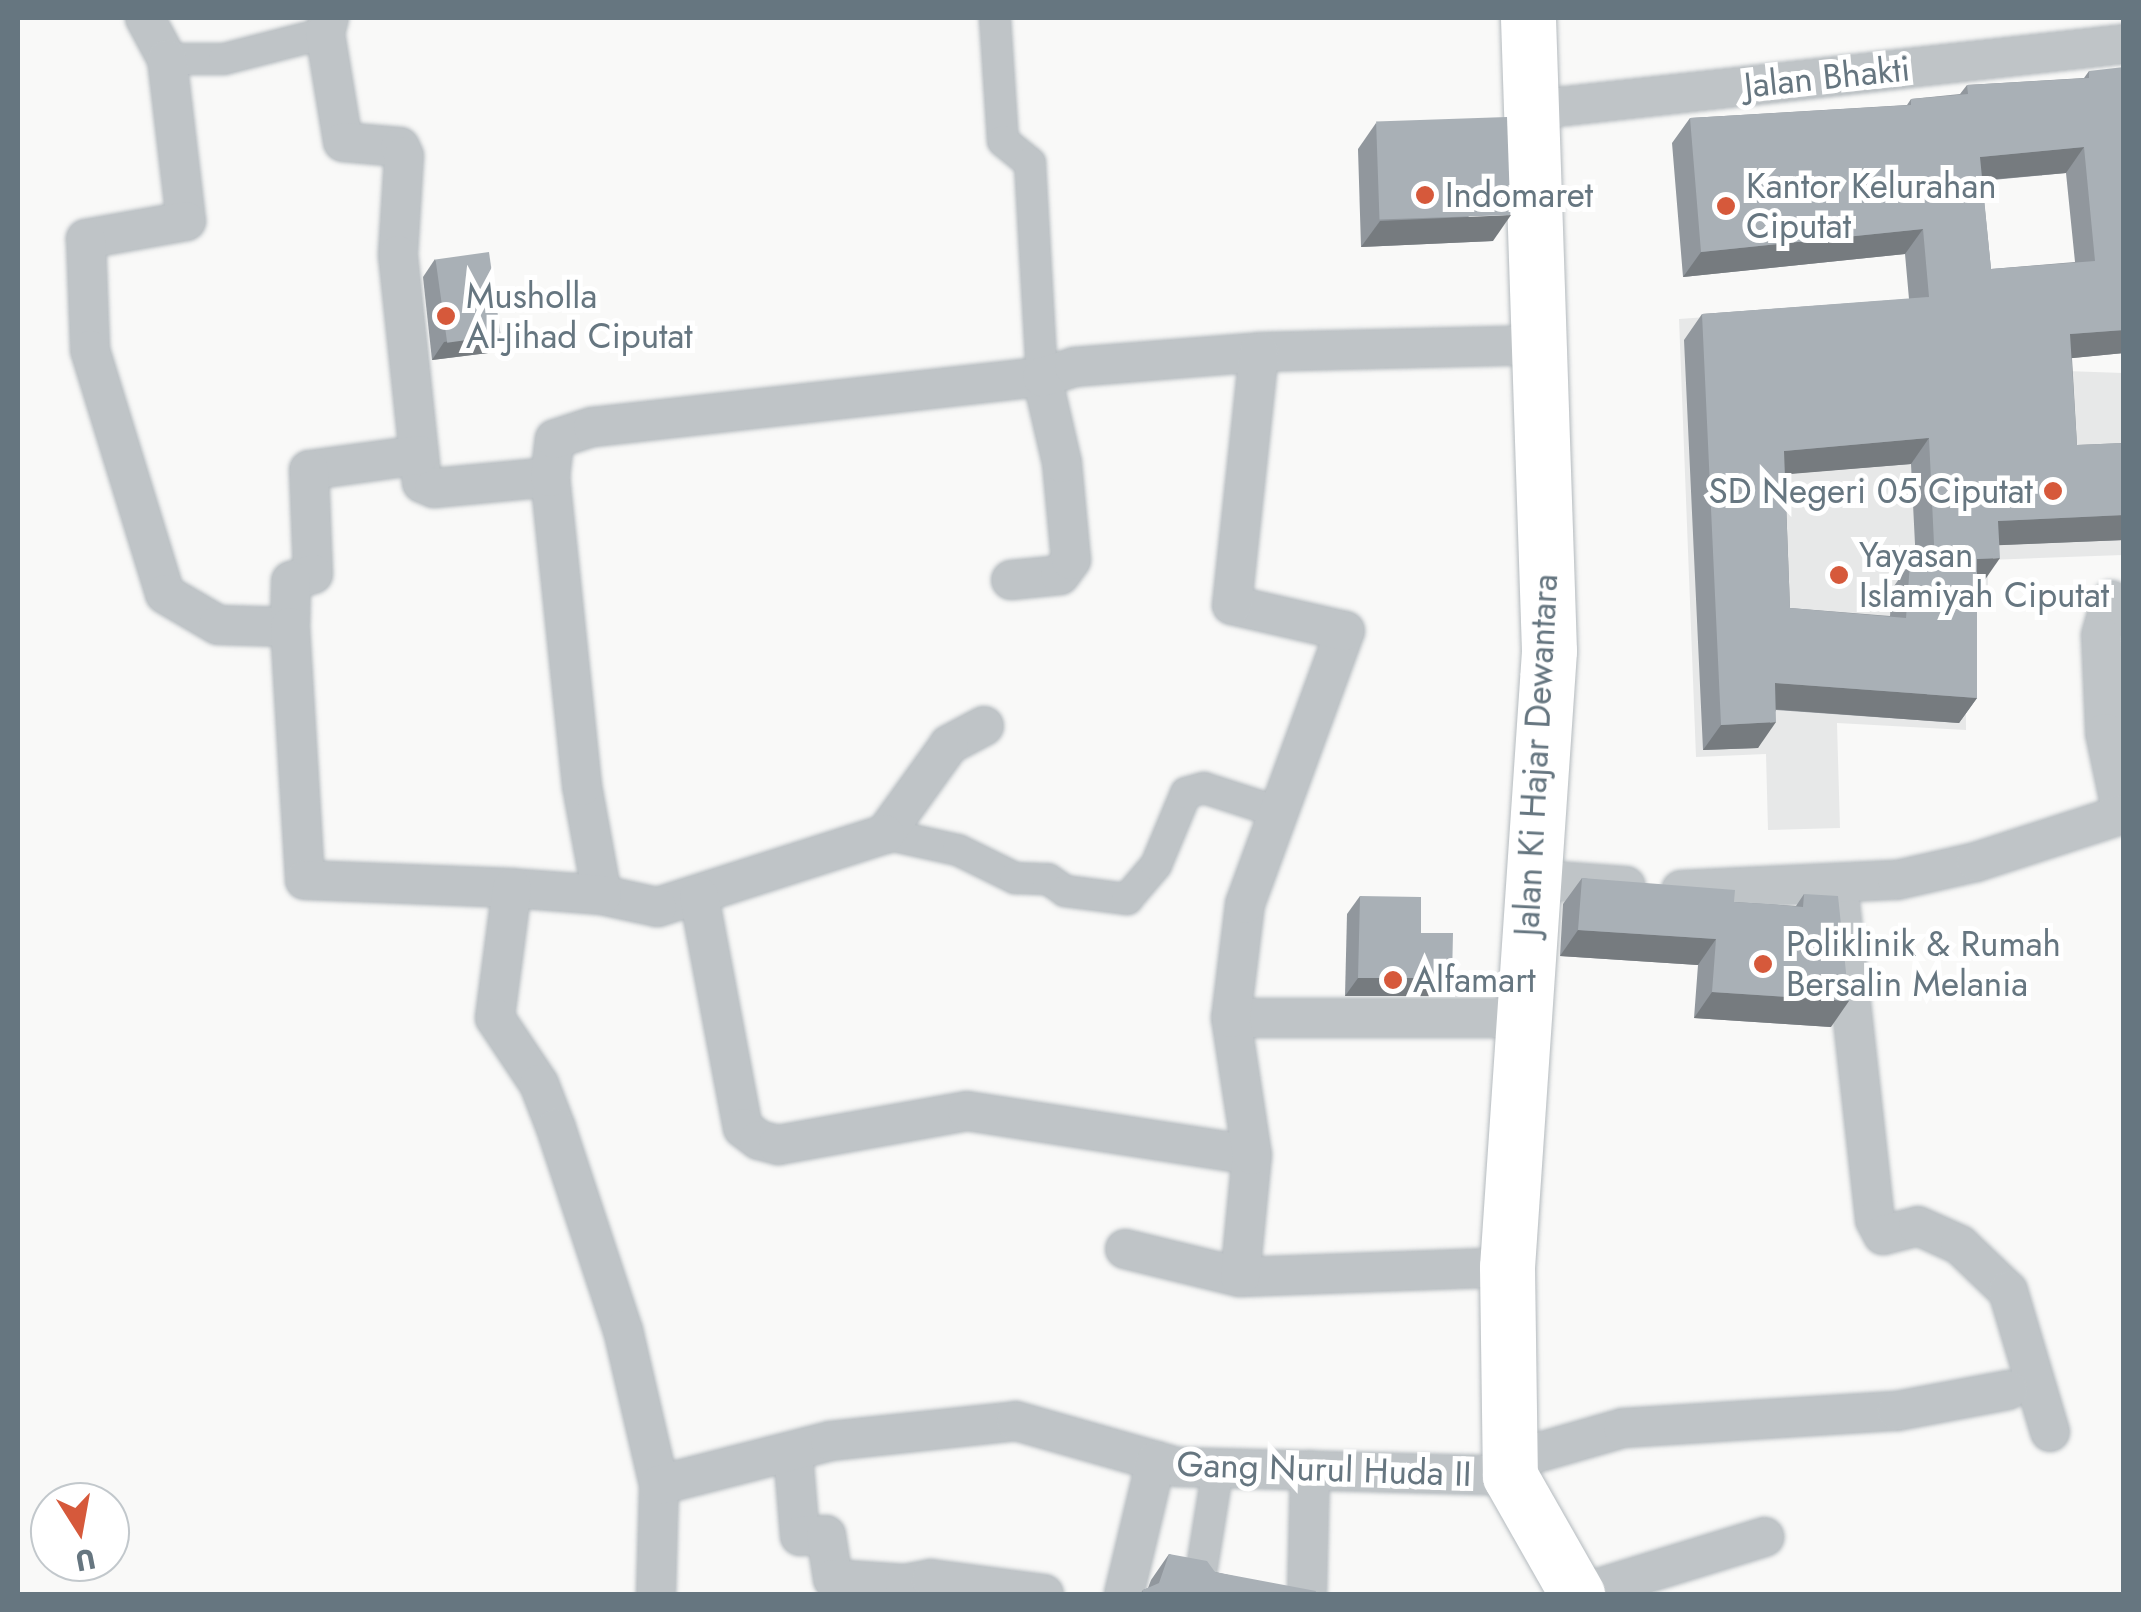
<!DOCTYPE html>
<html>
<head>
<meta charset="utf-8">
<style>
	body { margin:0 }
	#map { position:relative; width:2141px; height:1612px; overflow:hidden; background:#f9f9f8; font-family:Jost,sans-serif }
	div>[style] { position:absolute }
	.built>* { inset:0; background:#e7e8e8 }
	.roads { filter:drop-shadow(0 0 2px #b4babe) drop-shadow(0 0 2px #b4babe) }
	.pedestrian>* { height:30px; margin:-15px; padding:0 15px; transform-origin:15px; border-radius:15px; background:#bfc4c7 }
	.minor>* { height:38px; margin:-19px; padding:0 19px; transform-origin:19px; border-radius:19px; background:#bfc4c7 }
	.secondary>* { height:55px; margin:-27.5px; padding:0 27.5px; transform-origin:27.5px; border-radius:27.5px; background:#fff }
	.wall>* { inset:0; background:#91979d }
	.shaded-wall>* { inset:0; background:#767b7f }
	.building>* { inset:0; background:#a9b0b6; transform-origin:0 0 }
	.dots>* { width:28px; height:28px; translate:-50% -50%; box-sizing:border-box; border:5px solid #fff; border-radius:50% }
	span { translate:-50% -50%; white-space:nowrap; text-align:center; line-height:1.15; -webkit-text-stroke:10px #fff; paint-order:stroke }
	.street-label { font-size:35px; color:#667680 }
	.poi-label { font-size:35px; color:#667680 }
	.left { translate:0 -50%; text-align:left }
	.right { translate:-100% -50%; text-align:right }
	.frame { position:absolute; inset:0; border:20px solid #667680; pointer-events:none }
	.north { position:absolute; left:30px; top:1482px; width:100px; height:100px; box-sizing:border-box; background:#fff; border:2px solid #c2c8cc; border-radius:50%; rotate:169deg; font-size:28px; font-weight:700; line-height:40px; text-align:center; color:#667680 }
	.north::after { content:''; display:block; margin:auto; width:35px; height:45px; background:#d6593b; clip-path:polygon(50% 0,100% 100%,50% 72%,0 100%) }
</style>
</head>
<body>
<div id="map">
	<div class="built">
		<div style="clip-path:polygon(1904px 303px,2066px 371px,2123px 373px,2123px 555px,1988px 560px,1988px 590px,1965px 591px,1966px 730px,1837px 723px,1840px 828px,1768px 830px,1766px 754px,1696px 757px,1679px 319px)"></div>
	</div>
	<div class="roads">
		<div class="pedestrian">
			<div style="left:995px;top:18px;width:123px;rotate:86.3deg"></div>
			<div style="left:1003px;top:141px;width:35px;rotate:39deg"></div>
			<div style="left:1030px;top:163px;width:214px;rotate:86.8deg"></div>
			<div style="left:167px;top:59px;width:57px"></div>
			<div style="left:224px;top:59px;width:104px;rotate:-14.4deg"></div>
			<div style="left:885px;top:834px;width:75px;rotate:12.4deg"></div>
			<div style="left:958px;top:850px;width:64px;rotate:26.2deg"></div>
			<div style="left:1015px;top:878px;width:33px;rotate:2deg"></div>
			<div style="left:1048px;top:879px;width:21px;rotate:35deg"></div>
			<div style="left:1065px;top:891px;width:63px;rotate:7.4deg"></div>
			<div style="left:1127px;top:899px;width:45px;rotate:-49.5deg"></div>
			<div style="left:1156px;top:865px;width:78px;rotate:-67.4deg"></div>
			<div style="left:1186px;top:793px;width:19px;rotate:-16deg"></div>
			<div style="left:1204px;top:788px;width:78px;rotate:18deg"></div>
			<div style="left:1201px;top:1573px;width:106px;rotate:-80.8deg"></div>
		</div>
		<div class="minor">
			<div style="left:145px;top:18px;width:47px;rotate:61.8deg"></div>
			<div style="left:167px;top:59px;width:163px;rotate:83.3deg"></div>
			<div style="left:186px;top:221px;width:102px;rotate:169.8deg"></div>
			<div style="left:86px;top:239px;width:111px;rotate:87.9deg"></div>
			<div style="left:90px;top:350px;width:255px;rotate:72.9deg"></div>
			<div style="left:165px;top:594px;width:61px;rotate:30.3deg"></div>
			<div style="left:218px;top:625px;width:72px;rotate:1.6deg"></div>
			<div style="left:329px;top:18px;width:16px;rotate:105deg"></div>
			<div style="left:325px;top:33px;width:110px;rotate:80.6deg"></div>
			<div style="left:343px;top:142px;width:57px;rotate:5deg"></div>
			<div style="left:400px;top:147px;width:10px;rotate:66deg"></div>
			<div style="left:404px;top:156px;width:99px;rotate:93.5deg"></div>
			<div style="left:398px;top:255px;width:229px;rotate:84deg"></div>
			<div style="left:422px;top:483px;width:13px;rotate:23deg"></div>
			<div style="left:434px;top:488px;width:117px;rotate:-5.4deg"></div>
			<div style="left:1531px;top:110px;width:597px;rotate:-6.35deg"></div>
			<div style="left:419px;top:455px;width:111px;rotate:172.2deg"></div>
			<div style="left:309px;top:470px;width:104px;rotate:87.8deg"></div>
			<div style="left:313px;top:574px;width:23px;rotate:162deg"></div>
			<div style="left:291px;top:581px;width:46px;rotate:91.2deg"></div>
			<div style="left:290px;top:627px;width:253px;rotate:86.6deg"></div>
			<div style="left:305px;top:880px;width:207px;rotate:2.2deg"></div>
			<div style="left:1011px;top:580px;width:49px;rotate:-5.8deg"></div>
			<div style="left:1060px;top:575px;width:19px;rotate:-54deg"></div>
			<div style="left:1071px;top:560px;width:97px;rotate:-95.3deg"></div>
			<div style="left:1062px;top:463px;width:88px;rotate:-103.1deg"></div>
			<div style="left:2111px;top:600px;width:37px;rotate:106deg"></div>
			<div style="left:2101px;top:636px;width:97px;rotate:87.6deg"></div>
			<div style="left:2105px;top:733px;width:83px;rotate:78.1deg"></div>
			<div style="left:984px;top:726px;width:40px;rotate:152deg"></div>
			<div style="left:949px;top:745px;width:110px;rotate:125.7deg"></div>
			<div style="left:885px;top:834px;width:239px;rotate:162.2deg"></div>
			<div style="left:657px;top:907px;width:56px;rotate:-167.7deg"></div>
			<div style="left:602px;top:895px;width:111px;rotate:-100.4deg"></div>
			<div style="left:582px;top:786px;width:311px;rotate:-95.9deg"></div>
			<div style="left:550px;top:477px;width:38px;rotate:-83deg"></div>
			<div style="left:555px;top:439px;width:40px;rotate:-18deg"></div>
			<div style="left:593px;top:427px;width:452px;rotate:-6.4deg"></div>
			<div style="left:1042px;top:377px;width:34px;rotate:-17deg"></div>
			<div style="left:1074px;top:367px;width:186px;rotate:-4.6deg"></div>
			<div style="left:1259px;top:352px;width:282px;rotate:-1.4deg"></div>
			<div style="left:1531px;top:879px;width:95px;rotate:4.2deg"></div>
			<div style="left:1838px;top:885px;width:337px;rotate:83.7deg"></div>
			<div style="left:1875px;top:1220px;width:17px;rotate:62deg"></div>
			<div style="left:1883px;top:1235px;width:36px;rotate:-14deg"></div>
			<div style="left:1918px;top:1226px;width:46px;rotate:24.3deg"></div>
			<div style="left:1960px;top:1245px;width:66px;rotate:43.8deg"></div>
			<div style="left:2008px;top:1291px;width:147px;rotate:73.4deg"></div>
			<div style="left:1681px;top:890px;width:216px;rotate:-2.7deg"></div>
			<div style="left:1897px;top:880px;width:81px;rotate:-12.8deg"></div>
			<div style="left:1976px;top:862px;width:156px;rotate:-18deg"></div>
			<div style="left:602px;top:895px;width:90px;rotate:-175.6deg"></div>
			<div style="left:512px;top:888px;width:131px;rotate:97.5deg"></div>
			<div style="left:495px;top:1018px;width:79px;rotate:56.3deg"></div>
			<div style="left:539px;top:1084px;width:47px;rotate:68.9deg"></div>
			<div style="left:556px;top:1128px;width:213px;rotate:71.7deg"></div>
			<div style="left:623px;top:1330px;width:159px;rotate:76.9deg"></div>
			<div style="left:699px;top:896px;width:236px;rotate:79.3deg"></div>
			<div style="left:743px;top:1128px;width:20px;rotate:37deg"></div>
			<div style="left:759px;top:1140px;width:20px;rotate:15deg"></div>
			<div style="left:778px;top:1145px;width:192px;rotate:-10.2deg"></div>
			<div style="left:967px;top:1111px;width:288px;rotate:8.8deg"></div>
			<div style="left:1231px;top:1018px;width:291px"></div>
			<div style="left:1125px;top:1249px;width:118px;rotate:13.7deg"></div>
			<div style="left:1240px;top:1277px;width:267px;rotate:-2.1deg"></div>
			<div style="left:1240px;top:1277px;width:123px;rotate:-84.4deg"></div>
			<div style="left:1252px;top:1155px;width:139px;rotate:-98.7deg"></div>
			<div style="left:1231px;top:1018px;width:115px;rotate:-83deg"></div>
			<div style="left:1245px;top:904px;width:291px;rotate:-69.9deg"></div>
			<div style="left:1345px;top:631px;width:116px;rotate:-167deg"></div>
			<div style="left:1232px;top:605px;width:254px;rotate:-83.9deg"></div>
			<div style="left:1510px;top:1446px;width:19px;rotate:32deg"></div>
			<div style="left:1526px;top:1456px;width:101px;rotate:-16.1deg"></div>
			<div style="left:1623px;top:1428px;width:275px;rotate:-3.6deg"></div>
			<div style="left:1897px;top:1411px;width:113px;rotate:-10.7deg"></div>
			<div style="left:793px;top:1453px;width:83px;rotate:85.2deg"></div>
			<div style="left:800px;top:1536px;width:26px;rotate:-2deg"></div>
			<div style="left:826px;top:1535px;width:45px;rotate:81deg"></div>
			<div style="left:833px;top:1579px;width:72px;rotate:4deg"></div>
			<div style="left:905px;top:1584px;width:26px;rotate:-11deg"></div>
			<div style="left:931px;top:1579px;width:114px;rotate:7.6deg"></div>
			<div style="left:656px;top:1594px;width:109px;rotate:-88.4deg"></div>
			<div style="left:659px;top:1485px;width:177px;rotate:-14.4deg"></div>
			<div style="left:830px;top:1441px;width:187px;rotate:-6.1deg"></div>
			<div style="left:1016px;top:1421px;width:167px;rotate:15.9deg"></div>
			<div style="left:1177px;top:1467px;width:333px;rotate:1.5deg"></div>
			<div style="left:1124px;top:1594px;width:137px;rotate:-76.5deg"></div>
			<div style="left:1307px;top:1594px;width:124px;rotate:-88.6deg"></div>
			<div style="left:1579px;top:1594px;width:194px;rotate:-17.1deg"></div>
		</div>
		<div class="secondary">
			<div style="left:1528px;top:18px;width:633px;rotate:88.1deg"></div>
			<div style="left:1549px;top:651px;width:617px;rotate:93.9deg"></div>
			<div style="left:1507px;top:1267px;width:209px;rotate:89.2deg"></div>
			<div style="left:1510px;top:1476px;width:136px;rotate:60.4deg"></div>
		</div>
	</div>
	<div class="wall">
		<div style="clip-path:polygon(evenodd,2089px 71px,2124px 353px,2072px 358px,2077px 445px,2124px 443px,2124px 540px,1999px 545px,1982px 584px,1977px 584px,1977px 698px,1959px 723px,1776px 710px,1758px 748px,1703px 750px,1684px 340px,1702px 314px,1909px 299px,1905px 254px,1683px 277px,1672px 143px,1690px 118px,1907px 105px,1911px 99px,1960px 94px,1967px 85px,2084px 78px,2089px 71px,2066px 173px,2075px 262px,1991px 269px,1982px 181px,2066px 173px,2089px 71px,1911px 464px,1916px 564px,1910px 563px,1892px 589px,1890px 616px,1790px 608px,1785px 474px,1911px 464px)"></div>
		<div style="clip-path:polygon(1376px 123px,1493px 241px,1361px 247px,1358px 149px)"></div>
		<div style="clip-path:polygon(435px 259px,488px 353px,432px 360px,423px 277px)"></div>
		<div style="clip-path:polygon(1582px 878px,1734px 902px,1796px 906px,1804px 894px,1831px 1027px,1694px 1018px,1698px 965px,1560px 956px,1563px 904px)"></div>
		<div style="clip-path:polygon(1360px 896px,1421px 933px,1452px 978px,1439px 996px,1345px 996px,1347px 914px)"></div>
		<div style="clip-path:polygon(1169px 1554px,1215px 1572px,1315px 1594px,1140px 1594px,1143px 1590px,1148px 1588px,1151px 1580px)"></div>
	</div>
	<div class="shaded-wall">
		<div style="clip-path:polygon(2084px 147px,2066px 173px,1962px 182px,1980px 157px)"></div>
		<div style="clip-path:polygon(1511px 215px,1493px 241px,1361px 247px,1380px 221px)"></div>
		<div style="clip-path:polygon(1923px 229px,1905px 254px,1683px 277px,1701px 252px)"></div>
		<div style="clip-path:polygon(2124px 330px,2124px 353px,2053px 360px,2070px 334px)"></div>
		<div style="clip-path:polygon(500px 335px,488px 353px,432px 360px,444px 342px)"></div>
		<div style="clip-path:polygon(1929px 438px,1911px 464px,1766px 476px,1784px 451px)"></div>
		<div style="clip-path:polygon(2124px 515px,2124px 540px,1980px 546px,1998px 521px)"></div>
		<div style="clip-path:polygon(2000px 558px,1982px 584px,1959px 585px,1977px 559px)"></div>
		<div style="clip-path:polygon(1775px 683px,1977px 698px,1959px 723px,1757px 708px)"></div>
		<div style="clip-path:polygon(1776px 722px,1758px 748px,1703px 750px,1721px 725px)"></div>
		<div style="clip-path:polygon(1578px 930px,1716px 939px,1698px 965px,1560px 956px)"></div>
		<div style="clip-path:polygon(1358px 978px,1452px 978px,1439px 996px,1345px 996px)"></div>
		<div style="clip-path:polygon(1712px 992px,1849px 1001px,1831px 1027px,1694px 1018px)"></div>
	</div>
	<div class="building">
		<div style="clip-path:polygon(evenodd,2124px 67px,2124px 330px,2070px 334px,2077px 445px,2124px 443px,2124px 515px,1998px 521px,2000px 558px,1977px 559px,1977px 698px,1775px 683px,1776px 722px,1721px 725px,1702px 314px,1929px 297px,1923px 229px,1701px 252px,1690px 118px,1911px 105px,1911px 99px,1968px 94px,1967px 85px,2089px 78px,2089px 71px,2124px 67px,2084px 147px,2095px 261px,1991px 269px,1980px 157px,2084px 147px,2124px 67px,1929px 438px,1935px 565px,1910px 563px,1906px 618px,1790px 608px,1784px 451px,1929px 438px)"></div>
		<div style="left:1507px;top:117px;width:98px;height:131px;rotate:88deg"></div>
		<div style="left:489px;top:252px;width:84px;height:54px;rotate:82deg"></div>
		<div style="clip-path:polygon(1582px 878px,1735px 890px,1734px 902px,1768px 904px,1803px 907px,1804px 894px,1838px 896px,1849px 1001px,1712px 992px,1716px 939px,1578px 930px)"></div>
		<div style="clip-path:polygon(1360px 896px,1421px 897px,1421px 933px,1453px 933px,1452px 978px,1358px 978px)"></div>
		<div style="clip-path:polygon(1169px 1554px,1207px 1561px,1215px 1572px,1316px 1591px,1315px 1594px,1142px 1594px,1143px 1590px,1159px 1583px)"></div>
	</div>
	<div class="dots">
		<div style="left:1425px;top:195px;background:#d6593b"></div>
		<div style="left:1726px;top:206px;background:#d6593b"></div>
		<div style="left:446px;top:316px;background:#d6593b"></div>
		<div style="left:2053px;top:491px;background:#d6593b"></div>
		<div style="left:1839px;top:575px;background:#d6593b"></div>
		<div style="left:1763px;top:964px;background:#d6593b"></div>
		<div style="left:1393px;top:980px;background:#d6593b"></div>
	</div>
	<div class="street-label">
		<span style="left:1827px;top:77px;rotate:-6deg">Jalan Bhakti</span>
		<span style="left:1536px;top:755px;rotate:-87deg">Jalan Ki Hajar Dewantara</span>
		<span style="left:1324px;top:1469px;rotate:2deg">Gang Nurul Huda II</span>
	</div>
	<div class="poi-label">
		<span class="left" style="left:1746px;top:206px">Kantor Kelurahan<br>Ciputat</span>
		<span class="left" style="left:1445px;top:195px">Indomaret</span>
		<span class="left" style="left:466px;top:316px">Musholla<br>Al-Jihad Ciputat</span>
		<span class="right" style="left:2033px;top:491px">SD Negeri 05 Ciputat</span>
		<span class="left" style="left:1859px;top:575px">Yayasan<br>Islamiyah Ciputat</span>
		<span class="left" style="left:1786px;top:964px">Poliklinik &amp; Rumah<br>Bersalin Melania</span>
		<span class="left" style="left:1413px;top:980px">Alfamart</span>
	</div>
	<div class="frame"></div>
	<div class="north">U</div>
</div>
</body>
</html>
